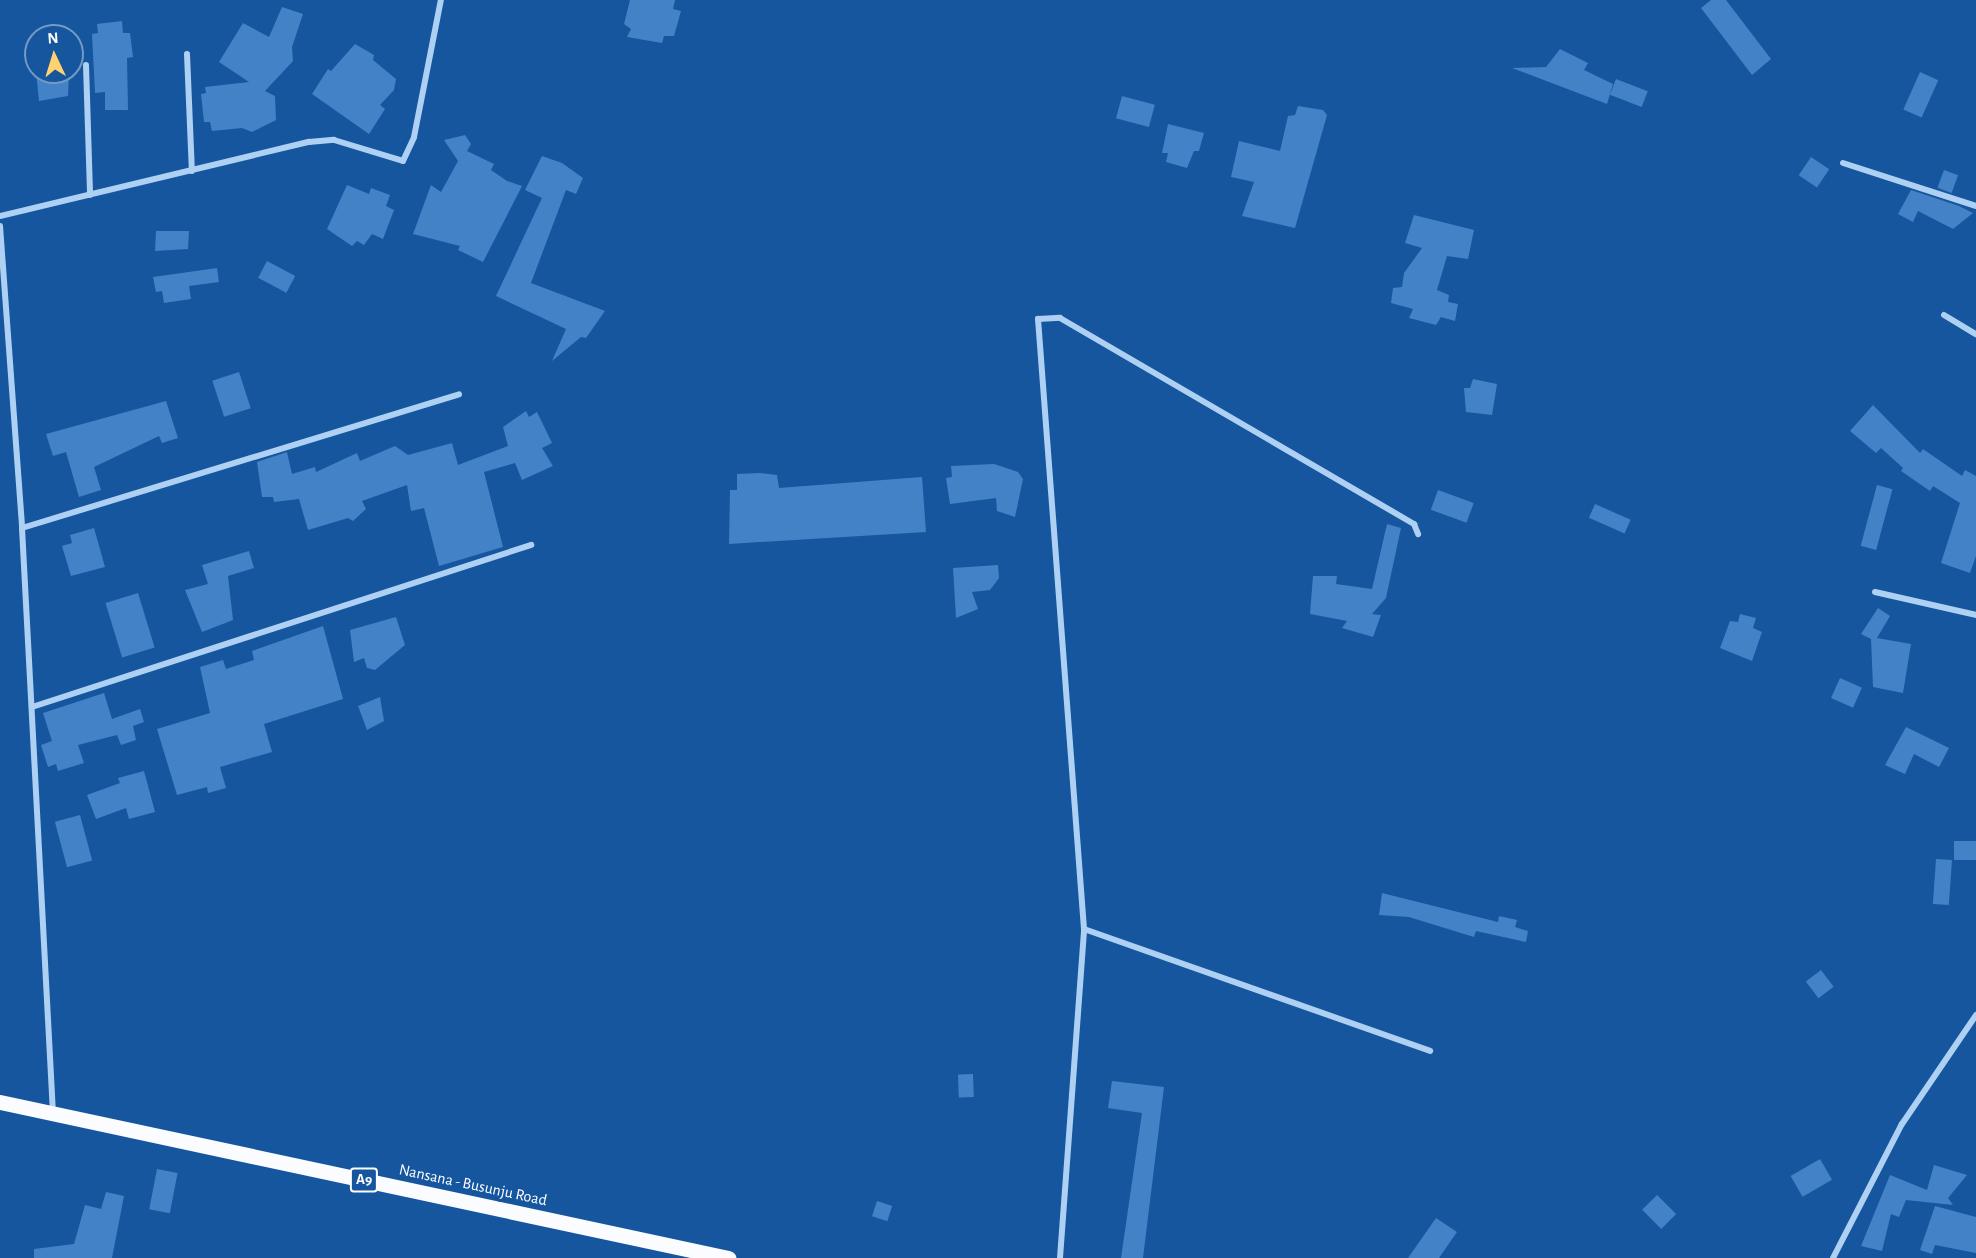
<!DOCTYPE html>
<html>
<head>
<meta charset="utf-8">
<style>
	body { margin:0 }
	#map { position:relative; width:1976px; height:1258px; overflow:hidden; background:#15569f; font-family:"Alegreya Sans",sans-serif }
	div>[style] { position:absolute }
	.building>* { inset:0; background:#4382c6; transform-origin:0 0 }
	.minor>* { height:6px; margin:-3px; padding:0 3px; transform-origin:3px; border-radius:3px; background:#aed0f3 }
	.primary>* { height:15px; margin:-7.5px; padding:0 7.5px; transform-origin:7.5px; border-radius:7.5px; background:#fafcff }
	span { translate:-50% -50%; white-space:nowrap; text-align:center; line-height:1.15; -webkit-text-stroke:5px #15569f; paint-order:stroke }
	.shield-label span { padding:2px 4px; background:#15569f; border:2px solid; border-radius:4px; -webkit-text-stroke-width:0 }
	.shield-label { font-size:15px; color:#fff; font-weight:700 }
	.street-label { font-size:16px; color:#fff }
	.north { position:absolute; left:24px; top:24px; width:60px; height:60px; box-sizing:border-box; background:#15569f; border:2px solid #739ac5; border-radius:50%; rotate:356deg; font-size:16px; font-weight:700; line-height:24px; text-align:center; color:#fff }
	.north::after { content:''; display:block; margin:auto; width:21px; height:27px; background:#ffd170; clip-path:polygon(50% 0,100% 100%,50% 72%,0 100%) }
</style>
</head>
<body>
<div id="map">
	<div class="building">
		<div style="clip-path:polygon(630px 0,675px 0,673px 9px,681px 11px,674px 36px,664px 36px,662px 43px,627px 37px,631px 29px,624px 24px)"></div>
		<div style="clip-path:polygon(1711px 0,1726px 0,1771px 59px,1752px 75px,1701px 8px)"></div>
		<div style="clip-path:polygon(282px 7px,303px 14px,292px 47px,293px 61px,265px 91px,275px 96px,276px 120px,252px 132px,242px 128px,212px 131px,210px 122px,204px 122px,201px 94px,206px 93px,205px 87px,249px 82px,219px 62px,243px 23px,269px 37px)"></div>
		<div style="clip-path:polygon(122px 21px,123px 33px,130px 33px,133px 57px,127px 58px,128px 110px,105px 110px,105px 92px,95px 93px,92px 34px,98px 33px,97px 24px)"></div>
		<div style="clip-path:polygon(355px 44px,374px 55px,373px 60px,396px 79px,394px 90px,380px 105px,385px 109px,369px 134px,312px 94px,328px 69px,331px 71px)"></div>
		<div style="clip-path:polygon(1560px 49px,1588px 63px,1584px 70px,1613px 84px,1607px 104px,1512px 68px,1546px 67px)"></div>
		<div style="clip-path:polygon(36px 72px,69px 72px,68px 96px,39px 101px)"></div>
		<div style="left:1920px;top:72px;width:20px;height:41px;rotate:24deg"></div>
		<div style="left:1616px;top:79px;width:34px;height:17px;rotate:21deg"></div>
		<div style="left:1122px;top:96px;width:34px;height:23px;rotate:15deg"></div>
		<div style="clip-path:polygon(1298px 106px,1323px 110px,1327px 115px,1295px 228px,1242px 216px,1254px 182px,1231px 177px,1239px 141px,1280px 151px,1288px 116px,1295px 115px)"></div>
		<div style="clip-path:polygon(1168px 124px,1204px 133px,1199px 151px,1194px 151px,1187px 168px,1166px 162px,1168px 153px,1162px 153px)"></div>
		<div style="clip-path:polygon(465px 135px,471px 144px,467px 151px,494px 164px,491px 170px,507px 181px,522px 186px,483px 262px,458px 250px,460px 246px,413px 234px,431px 185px,441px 192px,458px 161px,444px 140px)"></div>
		<div style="clip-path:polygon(542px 156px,562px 163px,583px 178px,576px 194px,566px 190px,531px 283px,605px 311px,586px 338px,581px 337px,552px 361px,566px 329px,496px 296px,542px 198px,525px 190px)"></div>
		<div style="left:1811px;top:157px;width:22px;height:22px;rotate:34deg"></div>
		<div style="left:1944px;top:170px;width:15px;height:19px;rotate:20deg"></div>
		<div style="clip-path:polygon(347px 185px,369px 194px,371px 188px,390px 195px,386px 206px,394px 210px,383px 239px,372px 234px,364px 245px,357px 241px,352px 246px,327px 229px)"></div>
		<div style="clip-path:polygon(1911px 190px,1959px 206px,1973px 213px,1953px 229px,1918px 211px,1913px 222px,1898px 214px)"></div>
		<div style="clip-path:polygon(1414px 215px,1474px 230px,1468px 259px,1447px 256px,1437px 290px,1449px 295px,1448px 302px,1458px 304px,1455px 321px,1441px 317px,1436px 325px,1409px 318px,1413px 309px,1391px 303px,1393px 288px,1402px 287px,1404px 273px,1422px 248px,1405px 243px)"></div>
		<div style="clip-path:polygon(156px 231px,189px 231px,188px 249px,155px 251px)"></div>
		<div style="left:267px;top:261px;width:32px;height:19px;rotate:28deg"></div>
		<div style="clip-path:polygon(217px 268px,219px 282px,189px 286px,191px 299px,164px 303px,162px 291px,156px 292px,153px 277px)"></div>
		<div style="left:239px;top:372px;width:38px;height:28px;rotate:72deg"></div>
		<div style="clip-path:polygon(1473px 379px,1497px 384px,1492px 415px,1466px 412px,1464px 388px,1470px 388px)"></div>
		<div style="clip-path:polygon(166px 401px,178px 438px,162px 443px,159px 436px,94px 467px,101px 490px,79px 497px,66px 452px,53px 456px,46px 434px)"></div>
		<div style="clip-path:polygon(1873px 405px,1920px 453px,1923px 449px,1962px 476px,1965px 470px,1976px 476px,1976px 556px,1970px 573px,1941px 563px,1960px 503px,1933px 486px,1930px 491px,1901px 471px,1903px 468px,1881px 448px,1876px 453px,1850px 431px)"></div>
		<div style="clip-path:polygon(526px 411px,529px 417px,537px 412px,552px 443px,542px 448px,553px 466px,522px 480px,515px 463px,484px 472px,503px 547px,439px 566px,424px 508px,411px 511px,407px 485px,362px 501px,366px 509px,353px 521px,348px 518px,308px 530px,299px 499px,274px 502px,273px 497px,262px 497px,257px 462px,287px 452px,292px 474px,315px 467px,316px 472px,357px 453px,360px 461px,395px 446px,408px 455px,452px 443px,458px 465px,508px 446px,503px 427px)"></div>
		<div style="clip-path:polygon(994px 464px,1018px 472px,1023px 479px,1015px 517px,997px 511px,996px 498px,950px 504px,946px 478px,952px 477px,951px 466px)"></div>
		<div style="clip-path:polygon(760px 473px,777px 475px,779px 488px,922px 477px,926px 532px,729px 544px,730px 490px,737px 490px,737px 474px)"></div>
		<div style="left:1877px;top:485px;width:16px;height:63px;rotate:15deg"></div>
		<div style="left:1438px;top:490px;width:38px;height:21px;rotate:20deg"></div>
		<div style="left:1595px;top:504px;width:39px;height:15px;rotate:24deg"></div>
		<div style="clip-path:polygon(1387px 524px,1401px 528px,1386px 598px,1372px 614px,1381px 615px,1373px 637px,1342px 628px,1347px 621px,1310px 614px,1313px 576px,1337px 576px,1336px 584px,1372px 589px)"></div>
		<div style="clip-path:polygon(94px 528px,105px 567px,71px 576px,62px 546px,72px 543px,70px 535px)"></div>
		<div style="clip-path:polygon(249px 551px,254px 568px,228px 576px,233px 620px,202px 632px,185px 590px,208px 584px,202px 565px)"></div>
		<div style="clip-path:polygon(998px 565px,999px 578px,990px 590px,972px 592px,978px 609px,956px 618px,953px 568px)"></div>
		<div style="left:138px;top:593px;width:57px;height:34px;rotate:73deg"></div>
		<div style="clip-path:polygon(1878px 608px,1890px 616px,1877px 638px,1911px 644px,1903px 693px,1873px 687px,1871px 639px,1861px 634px)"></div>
		<div style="clip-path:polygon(1740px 614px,1756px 618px,1753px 628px,1762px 632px,1752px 661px,1720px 648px,1730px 621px,1738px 622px)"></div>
		<div style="clip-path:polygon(396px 617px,405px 645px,375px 670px,367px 668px,364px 658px,354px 662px,350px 630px)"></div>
		<div style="clip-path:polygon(323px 626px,343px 699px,264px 724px,272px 752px,220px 767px,226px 788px,208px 793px,207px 787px,177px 795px,157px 729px,210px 713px,200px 667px,223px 660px,226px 669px,254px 660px,252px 651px)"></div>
		<div style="left:1840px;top:678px;width:24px;height:22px;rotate:24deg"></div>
		<div style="clip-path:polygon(104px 693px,112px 719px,140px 709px,144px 722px,133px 726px,136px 740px,121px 745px,117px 735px,78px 745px,84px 763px,58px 771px,56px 764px,48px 767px,41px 745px,52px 741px,43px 713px)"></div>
		<div style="clip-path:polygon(380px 697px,384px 721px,367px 730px,358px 706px)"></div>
		<div style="clip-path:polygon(1906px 727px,1949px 748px,1939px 767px,1914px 754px,1905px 774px,1885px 765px)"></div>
		<div style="clip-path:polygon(144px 771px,155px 812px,129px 819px,126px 808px,96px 819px,87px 795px,120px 783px,118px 778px)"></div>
		<div style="left:80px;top:815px;width:47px;height:26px;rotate:75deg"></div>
		<div style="left:1976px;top:841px;width:19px;height:22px;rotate:90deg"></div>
		<div style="left:1936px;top:859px;width:16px;height:45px;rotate:4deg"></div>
		<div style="clip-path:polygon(1382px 893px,1498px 922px,1499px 916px,1517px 920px,1515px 927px,1528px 931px,1526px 942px,1476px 931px,1474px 937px,1409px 917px,1379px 915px)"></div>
		<div style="left:1821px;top:970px;width:21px;height:19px;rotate:53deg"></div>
		<div style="left:973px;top:1074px;width:23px;height:15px;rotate:88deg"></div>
		<div style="clip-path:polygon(1112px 1081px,1164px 1087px,1143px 1258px,1121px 1258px,1142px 1113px,1108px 1108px)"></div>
		<div style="left:1820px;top:1159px;width:24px;height:34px;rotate:60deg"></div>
		<div style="clip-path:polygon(1934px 1165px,1967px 1175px,1948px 1198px,1953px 1205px,1906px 1200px,1899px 1217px,1891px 1214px,1882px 1251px,1861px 1246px,1890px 1175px,1927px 1190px)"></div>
		<div style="left:157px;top:1169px;width:21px;height:41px;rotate:11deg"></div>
		<div style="clip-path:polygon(106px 1192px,124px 1196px,112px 1258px,34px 1258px,34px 1249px,74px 1244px,85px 1205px,101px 1209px)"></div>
		<div style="left:1657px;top:1195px;width:27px;height:21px;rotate:45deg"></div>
		<div style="left:877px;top:1201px;width:16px;height:16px;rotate:18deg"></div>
		<div style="clip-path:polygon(1935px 1206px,1976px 1217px,1976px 1253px,1935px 1245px,1932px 1254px,1920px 1250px)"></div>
		<div style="clip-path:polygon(1436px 1218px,1457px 1232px,1439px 1258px,1408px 1258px)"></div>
	</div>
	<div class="minor">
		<div style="left:187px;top:54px;width:117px;rotate:87.6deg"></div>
		<div style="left:86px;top:65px;width:130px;rotate:88.2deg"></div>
		<div style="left:1843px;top:163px;width:140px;rotate:17.9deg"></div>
		<div style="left:0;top:216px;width:318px;rotate:-13.5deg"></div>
		<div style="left:309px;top:142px;width:25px;rotate:-5deg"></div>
		<div style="left:334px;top:140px;width:72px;rotate:16.9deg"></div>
		<div style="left:403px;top:161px;width:26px;rotate:-65deg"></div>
		<div style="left:414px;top:137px;width:140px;rotate:-78.9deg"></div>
		<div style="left:0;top:226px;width:303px;rotate:85.8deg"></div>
		<div style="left:22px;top:528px;width:586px;rotate:86.97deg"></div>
		<div style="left:1944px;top:315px;width:37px;rotate:31deg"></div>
		<div style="left:22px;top:528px;width:457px;rotate:-17deg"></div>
		<div style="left:1875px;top:592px;width:104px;rotate:12.8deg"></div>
		<div style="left:32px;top:707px;width:525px;rotate:-17.99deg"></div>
		<div style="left:1084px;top:929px;width:367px;rotate:19.4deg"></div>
		<div style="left:1060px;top:1258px;width:330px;rotate:-85.8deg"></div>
		<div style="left:1084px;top:929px;width:612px;rotate:-94.31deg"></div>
		<div style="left:1038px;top:319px;width:22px;rotate:-3deg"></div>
		<div style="left:1060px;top:318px;width:410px;rotate:30.2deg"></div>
		<div style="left:1414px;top:524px;width:11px;rotate:68deg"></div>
		<div style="left:1833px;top:1258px;width:151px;rotate:-62.8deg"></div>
		<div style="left:1902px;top:1124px;width:132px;rotate:-55.8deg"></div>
	</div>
	<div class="primary">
		<div style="left:0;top:1102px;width:745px;rotate:12.09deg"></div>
	</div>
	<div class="shield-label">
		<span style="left:364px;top:1180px">A9</span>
	</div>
	<div class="street-label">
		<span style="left:473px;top:1185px;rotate:12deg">Nansana - Busunju Road</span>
	</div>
	<div class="north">N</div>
</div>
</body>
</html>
